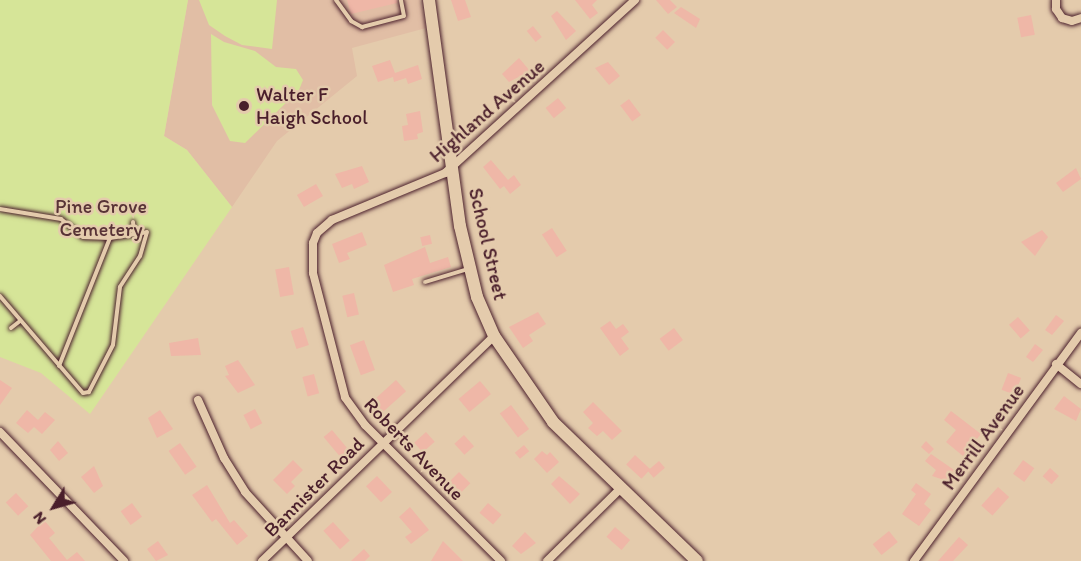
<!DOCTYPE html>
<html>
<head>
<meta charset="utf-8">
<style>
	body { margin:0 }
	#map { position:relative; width:1081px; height:561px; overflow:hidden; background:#e4cbac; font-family:Itim,sans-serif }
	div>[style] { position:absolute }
	.built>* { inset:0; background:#e1bea5 }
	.green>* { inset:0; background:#d6e598 }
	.building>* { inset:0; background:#efb7a7; transform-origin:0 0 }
	.roads { filter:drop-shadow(0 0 2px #4a1f2b) drop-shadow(0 0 2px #4a1f2b) }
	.lane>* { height:4px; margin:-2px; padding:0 2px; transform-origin:2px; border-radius:2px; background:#e4cbac }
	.street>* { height:8px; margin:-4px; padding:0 4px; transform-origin:4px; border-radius:4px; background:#e4cbac }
	.secondary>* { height:12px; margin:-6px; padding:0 6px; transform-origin:6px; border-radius:6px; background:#e4cbac }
	.dots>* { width:16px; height:16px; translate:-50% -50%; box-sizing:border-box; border:3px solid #e4cbac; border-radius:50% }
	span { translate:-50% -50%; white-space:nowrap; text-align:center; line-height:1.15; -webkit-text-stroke:5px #e4cbac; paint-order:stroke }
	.poi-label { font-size:20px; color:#4a1f2b }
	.left { translate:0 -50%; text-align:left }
	.street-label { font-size:20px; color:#4a1f2b }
	.park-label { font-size:20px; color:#583336 }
	.north { position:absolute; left:24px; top:477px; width:60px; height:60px; -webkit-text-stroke:4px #e4cbac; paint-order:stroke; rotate:233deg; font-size:16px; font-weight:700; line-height:24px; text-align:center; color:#4a1f2b }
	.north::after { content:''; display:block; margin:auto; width:21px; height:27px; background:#4a1f2b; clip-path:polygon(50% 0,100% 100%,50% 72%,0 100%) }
</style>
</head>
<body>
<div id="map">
	<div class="built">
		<div style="clip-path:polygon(188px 0,420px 0,426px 28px,352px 48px,357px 76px,277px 141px,232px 207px,187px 150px,164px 136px)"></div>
	</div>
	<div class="green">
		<div style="clip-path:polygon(0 0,188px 0,164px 136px,187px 150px,232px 207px,90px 414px,41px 373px,0 357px)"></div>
		<div style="clip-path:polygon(199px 0,277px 0,272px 49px,242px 45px,225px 36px,209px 25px)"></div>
		<div style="clip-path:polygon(211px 34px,224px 42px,255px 51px,276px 67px,296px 69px,303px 80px,299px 90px,245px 143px,230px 141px,212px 105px)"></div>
	</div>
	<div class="building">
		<div style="clip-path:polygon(347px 0,397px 0,397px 3px,351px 14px)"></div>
		<div style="clip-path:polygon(451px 0,465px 0,471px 17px,458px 21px)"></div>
		<div style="clip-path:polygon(575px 0,597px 0,592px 5px,598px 13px,590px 19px)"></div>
		<div style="clip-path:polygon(656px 0,670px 0,677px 7px,668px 14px)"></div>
		<div style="clip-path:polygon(681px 7px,700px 19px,696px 28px,674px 13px)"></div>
		<div style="clip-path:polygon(557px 11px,576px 31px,566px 40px,551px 16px)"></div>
		<div style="left:1031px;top:15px;width:20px;height:14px;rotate:79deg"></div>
		<div style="left:533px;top:26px;width:14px;height:8px;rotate:51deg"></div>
		<div style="left:663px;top:30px;width:17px;height:11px;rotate:45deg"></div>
		<div style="clip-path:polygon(519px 58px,530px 71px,509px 82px,502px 74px)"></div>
		<div style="clip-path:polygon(390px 60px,395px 73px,418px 65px,422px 79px,408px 84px,406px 78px,394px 82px,393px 77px,378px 82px,372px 66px)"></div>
		<div style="clip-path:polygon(608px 62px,620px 76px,609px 85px,595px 68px)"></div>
		<div style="left:558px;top:98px;width:13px;height:16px;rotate:51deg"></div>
		<div style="left:629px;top:99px;width:20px;height:11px;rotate:53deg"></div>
		<div style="clip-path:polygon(420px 111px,423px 132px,417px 134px,418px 139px,404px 141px,402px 126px,408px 125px,406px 114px)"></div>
		<div style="clip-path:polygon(491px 160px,508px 180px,514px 175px,521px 185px,510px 194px,504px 186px,500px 189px,483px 167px)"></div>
		<div style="clip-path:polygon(362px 166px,369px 182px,354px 189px,352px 184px,342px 188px,335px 174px)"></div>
		<div style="clip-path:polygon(1076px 168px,1081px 179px,1063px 192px,1056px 183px)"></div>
		<div style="left:316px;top:184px;width:14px;height:22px;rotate:60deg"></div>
		<div style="left:552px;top:228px;width:27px;height:12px;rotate:57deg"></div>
		<div style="clip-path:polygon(1042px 230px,1048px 237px,1035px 256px,1021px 242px)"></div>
		<div style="clip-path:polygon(362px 232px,367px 245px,347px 253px,350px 259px,339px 263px,332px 244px)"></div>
		<div style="left:430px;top:235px;width:9px;height:10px;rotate:77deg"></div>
		<div style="clip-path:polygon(425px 247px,430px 263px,448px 257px,451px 267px,412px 279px,414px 285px,393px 292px,384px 265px)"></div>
		<div style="left:289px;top:267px;width:28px;height:14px;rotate:80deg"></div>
		<div style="left:354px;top:293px;width:22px;height:12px;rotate:77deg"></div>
		<div style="clip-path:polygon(538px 312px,546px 324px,529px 335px,533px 341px,523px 348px,509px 327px)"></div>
		<div style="clip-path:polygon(1056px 315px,1064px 321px,1052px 335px,1045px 330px)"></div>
		<div style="left:1018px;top:317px;width:18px;height:12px;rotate:49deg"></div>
		<div style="clip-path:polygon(610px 321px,616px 329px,623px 324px,629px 332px,621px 338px,629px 349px,620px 356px,600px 328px)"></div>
		<div style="left:303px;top:327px;width:19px;height:13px;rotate:72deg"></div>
		<div style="left:674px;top:328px;width:15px;height:18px;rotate:53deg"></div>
		<div style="clip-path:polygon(198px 338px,201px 355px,171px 356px,169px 343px)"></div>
		<div style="left:364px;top:340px;width:32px;height:15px;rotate:70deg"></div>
		<div style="clip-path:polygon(1035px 344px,1043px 350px,1033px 362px,1026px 357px)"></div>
		<div style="clip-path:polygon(238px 360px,255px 385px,238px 393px,225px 376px,229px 375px,225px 366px)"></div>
		<div style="left:1008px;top:373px;width:14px;height:18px;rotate:21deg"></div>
		<div style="left:314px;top:374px;width:20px;height:12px;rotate:75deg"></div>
		<div style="clip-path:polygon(0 380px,12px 388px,0 405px)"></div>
		<div style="left:396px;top:380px;width:15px;height:32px;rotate:48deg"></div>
		<div style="left:480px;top:381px;width:17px;height:28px;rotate:50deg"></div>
		<div style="clip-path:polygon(1064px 396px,1081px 409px,1076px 421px,1054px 409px)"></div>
		<div style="clip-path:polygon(593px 402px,622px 431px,612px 440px,603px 431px,597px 436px,588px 428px,593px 423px,583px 412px)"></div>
		<div style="left:511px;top:405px;width:30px;height:14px;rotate:53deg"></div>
		<div style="left:255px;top:409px;width:16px;height:13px;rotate:63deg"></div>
		<div style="clip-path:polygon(27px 410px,38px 420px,45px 412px,55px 420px,42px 434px,34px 427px,28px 433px,16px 423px)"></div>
		<div style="clip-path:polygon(160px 410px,173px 429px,157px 438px,148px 418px)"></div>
		<div style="clip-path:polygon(951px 411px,981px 434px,963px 456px,946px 442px,956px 430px,944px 420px)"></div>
		<div style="left:332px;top:430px;width:30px;height:11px;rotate:50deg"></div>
		<div style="left:426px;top:432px;width:13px;height:16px;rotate:48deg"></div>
		<div style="left:464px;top:435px;width:15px;height:13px;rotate:48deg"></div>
		<div style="clip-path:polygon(58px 441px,68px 453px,59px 461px,50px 450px)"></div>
		<div style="clip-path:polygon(926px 441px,934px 449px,929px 454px,921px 447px)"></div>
		<div style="left:180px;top:443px;width:29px;height:14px;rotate:55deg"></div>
		<div style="left:524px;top:445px;width:8px;height:12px;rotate:50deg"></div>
		<div style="clip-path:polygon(542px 451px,547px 455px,550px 452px,559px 462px,547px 473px,534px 459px)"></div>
		<div style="clip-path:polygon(931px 454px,957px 472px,950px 482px,932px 476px,936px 470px,925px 461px)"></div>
		<div style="left:635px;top:455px;width:21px;height:13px;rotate:43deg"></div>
		<div style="clip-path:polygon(293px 460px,303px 470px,291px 482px,295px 486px,287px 494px,273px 480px)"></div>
		<div style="left:1023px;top:460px;width:14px;height:17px;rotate:36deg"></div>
		<div style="left:659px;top:461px;width:9px;height:15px;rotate:49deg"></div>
		<div style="clip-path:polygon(94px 466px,103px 486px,94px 493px,81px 477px)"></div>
		<div style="left:1050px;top:468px;width:12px;height:11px;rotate:42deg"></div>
		<div style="left:459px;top:472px;width:16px;height:13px;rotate:45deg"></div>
		<div style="left:377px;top:476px;width:22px;height:15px;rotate:47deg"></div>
		<div style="clip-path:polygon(559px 476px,580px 494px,570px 504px,551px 484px)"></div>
		<div style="clip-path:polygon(916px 483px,931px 494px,924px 504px,931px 510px,919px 526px,902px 514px,916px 494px,911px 490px)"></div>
		<div style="clip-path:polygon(207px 485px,230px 523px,234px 520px,248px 536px,237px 545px,216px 519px,212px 522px,192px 495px)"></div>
		<div style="left:998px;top:487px;width:15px;height:25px;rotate:42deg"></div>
		<div style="left:16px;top:493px;width:18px;height:14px;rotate:47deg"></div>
		<div style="left:132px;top:503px;width:17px;height:14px;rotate:54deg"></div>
		<div style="left:488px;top:503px;width:18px;height:13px;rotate:41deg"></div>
		<div style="clip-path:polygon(410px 507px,429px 530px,411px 544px,405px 537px,412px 532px,399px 517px)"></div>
		<div style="clip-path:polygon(44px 520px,55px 533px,49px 538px,67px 560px,77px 552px,85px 561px,51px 561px,30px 535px)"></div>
		<div style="left:333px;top:522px;width:25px;height:13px;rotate:48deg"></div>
		<div style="left:615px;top:527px;width:20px;height:13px;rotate:41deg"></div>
		<div style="left:889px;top:531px;width:14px;height:21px;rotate:51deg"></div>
		<div style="clip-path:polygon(525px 532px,536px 543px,521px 554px,512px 546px)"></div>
		<div style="clip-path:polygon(959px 537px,968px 545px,953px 561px,938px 561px)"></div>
		<div style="clip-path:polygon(158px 541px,168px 555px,156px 561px,147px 549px)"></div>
		<div style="clip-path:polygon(443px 541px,463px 561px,431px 561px)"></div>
		<div style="clip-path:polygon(364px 549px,370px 556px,365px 561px,351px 561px)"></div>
	</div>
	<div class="roads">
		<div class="lane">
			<div style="left:336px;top:0;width:26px;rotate:54deg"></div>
			<div style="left:351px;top:21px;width:13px;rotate:29deg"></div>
			<div style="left:362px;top:27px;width:43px;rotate:-14.7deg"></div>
			<div style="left:404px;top:16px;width:16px;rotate:-101deg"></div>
			<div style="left:0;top:209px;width:62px;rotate:9.3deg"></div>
			<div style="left:61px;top:219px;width:28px;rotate:39deg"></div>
			<div style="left:83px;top:237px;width:27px;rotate:2deg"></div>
			<div style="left:110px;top:238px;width:37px;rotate:-9deg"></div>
			<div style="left:147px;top:232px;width:25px;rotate:106deg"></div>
			<div style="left:140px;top:256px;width:37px;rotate:123deg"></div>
			<div style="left:120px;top:287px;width:58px;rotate:96.9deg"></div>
			<div style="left:113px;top:345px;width:53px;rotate:117.1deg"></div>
			<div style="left:89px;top:392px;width:6px;rotate:171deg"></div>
			<div style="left:83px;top:393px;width:128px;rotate:-130.6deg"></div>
			<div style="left:133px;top:222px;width:12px;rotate:85deg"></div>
			<div style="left:425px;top:282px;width:45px;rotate:-16.8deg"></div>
			<div style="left:11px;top:328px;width:11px;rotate:-38deg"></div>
			<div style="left:59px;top:366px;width:138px;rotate:-68.3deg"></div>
		</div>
		<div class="street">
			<div style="left:1056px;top:0;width:9px;rotate:90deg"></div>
			<div style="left:1056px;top:9px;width:11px;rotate:56deg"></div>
			<div style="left:1062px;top:18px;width:10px;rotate:17deg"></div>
			<div style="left:1072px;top:21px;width:9px;rotate:-18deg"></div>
			<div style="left:1056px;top:364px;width:32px;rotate:39deg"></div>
			<div style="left:198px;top:400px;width:64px;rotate:65.9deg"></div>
			<div style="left:224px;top:458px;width:40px;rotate:58deg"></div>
			<div style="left:245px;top:492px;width:93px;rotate:47.6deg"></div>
			<div style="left:0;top:432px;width:179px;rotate:46.1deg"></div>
			<div style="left:262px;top:561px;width:323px;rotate:-44.1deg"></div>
			<div style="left:501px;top:561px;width:192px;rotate:-135deg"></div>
			<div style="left:365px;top:425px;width:34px;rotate:-126deg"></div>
			<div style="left:345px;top:397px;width:128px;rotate:-104.5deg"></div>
			<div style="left:313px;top:273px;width:30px;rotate:-90deg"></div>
			<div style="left:313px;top:243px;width:11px;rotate:-68deg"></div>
			<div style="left:317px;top:233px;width:20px;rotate:-41deg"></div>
			<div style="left:332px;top:220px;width:122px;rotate:-22.6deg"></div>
			<div style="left:445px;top:173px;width:257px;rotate:-42.3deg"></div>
			<div style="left:547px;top:561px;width:103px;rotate:-44.6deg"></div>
			<div style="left:914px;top:561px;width:283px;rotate:-53.8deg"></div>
		</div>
		<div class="secondary">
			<div style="left:429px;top:0;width:228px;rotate:82.2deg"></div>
			<div style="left:460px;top:226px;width:73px;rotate:76.5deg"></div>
			<div style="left:477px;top:297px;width:43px;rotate:66.4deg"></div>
			<div style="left:494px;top:336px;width:104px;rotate:55.5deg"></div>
			<div style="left:553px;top:422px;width:200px;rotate:44deg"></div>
		</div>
	</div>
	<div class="dots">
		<div style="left:244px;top:106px;background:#4a1f2b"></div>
	</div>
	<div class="poi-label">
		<span class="left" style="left:256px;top:106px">Walter F<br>Haigh School</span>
	</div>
	<div class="street-label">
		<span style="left:487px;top:111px;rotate:-41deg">Highland Avenue</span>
		<span style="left:488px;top:244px;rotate:77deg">School Street</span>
		<span style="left:983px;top:437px;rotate:-54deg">Merrill Avenue</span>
		<span style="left:414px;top:449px;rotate:46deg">Roberts Avenue</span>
		<span style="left:314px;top:487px;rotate:-45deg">Bannister Road</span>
	</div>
	<div class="park-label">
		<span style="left:101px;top:218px">Pine Grove<br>Cemetery</span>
	</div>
	<div class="north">N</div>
</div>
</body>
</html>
